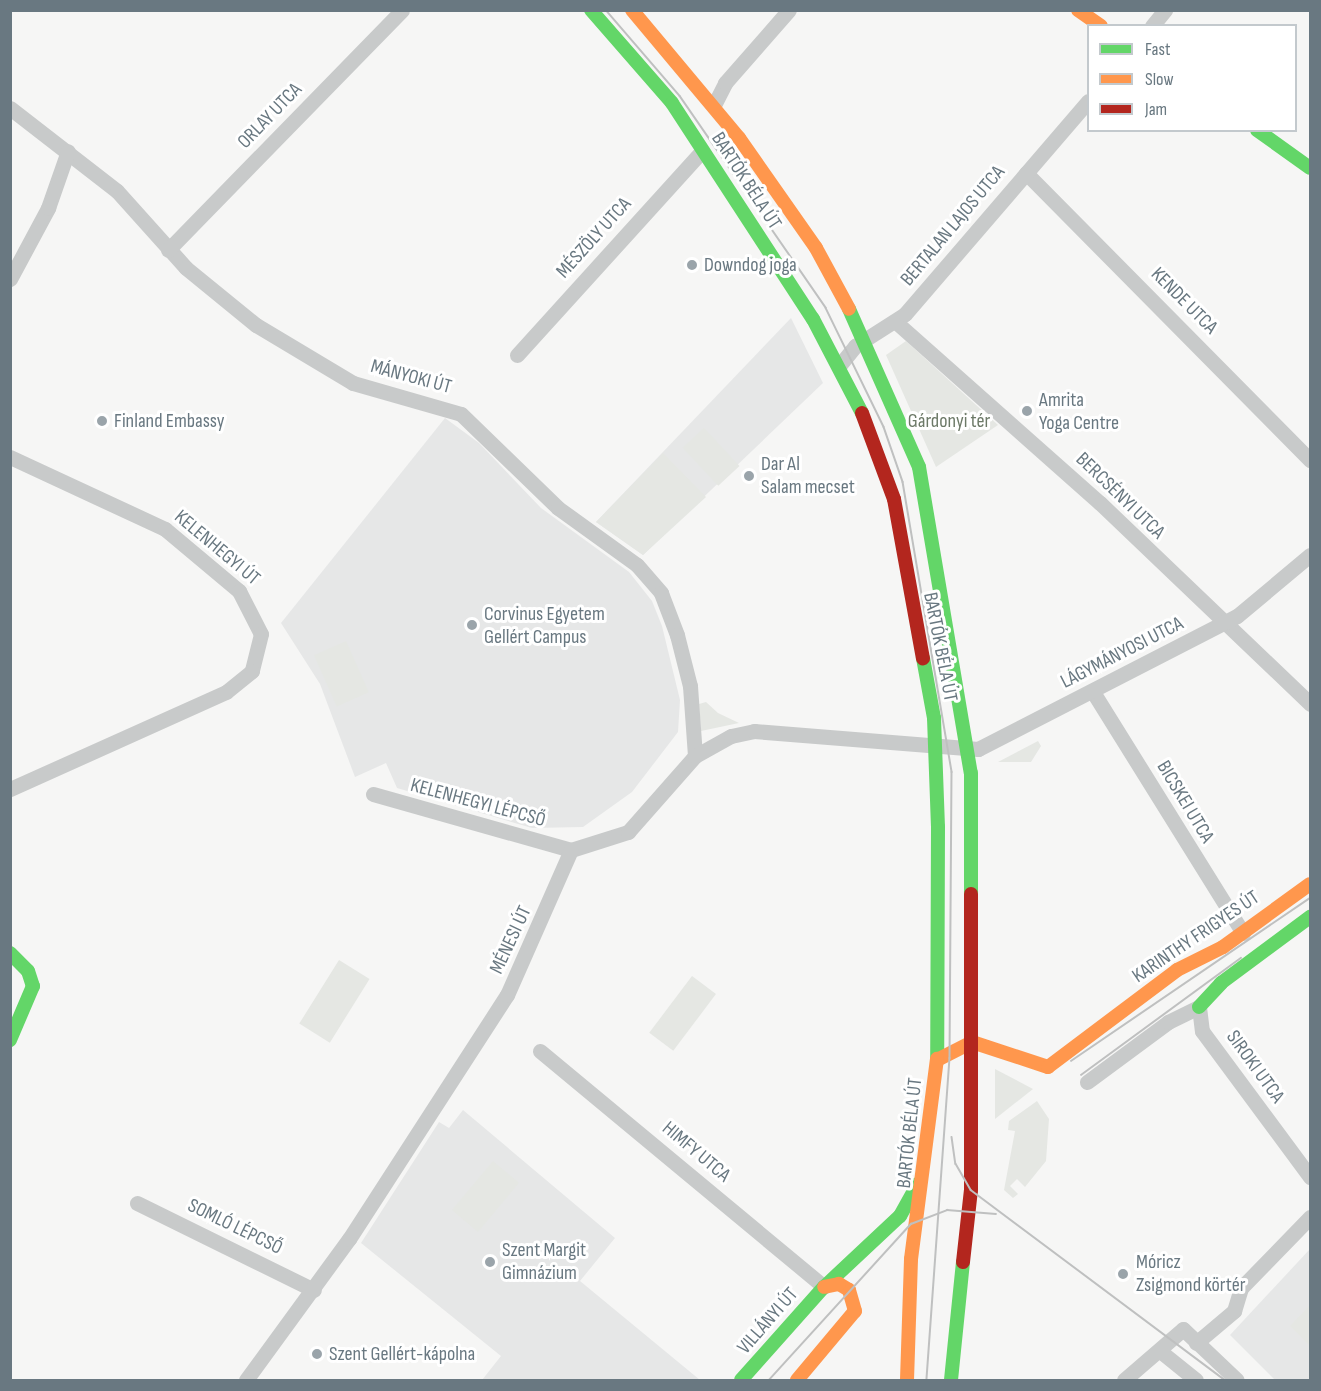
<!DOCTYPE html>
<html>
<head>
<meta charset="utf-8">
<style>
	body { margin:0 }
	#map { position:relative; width:1321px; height:1391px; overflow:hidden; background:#f6f6f5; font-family:"Sofia Sans Condensed",sans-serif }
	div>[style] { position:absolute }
	.built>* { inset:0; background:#e6e7e7 }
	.green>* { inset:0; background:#e5e7e3; transform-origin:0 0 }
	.street>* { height:15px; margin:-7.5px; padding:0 7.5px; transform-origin:7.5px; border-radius:7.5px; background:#c8caca }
	.fast>* { height:14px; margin:-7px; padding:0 7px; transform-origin:7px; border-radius:7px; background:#63d668 }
	.slow>* { height:14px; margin:-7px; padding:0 7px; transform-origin:7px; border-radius:7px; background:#ff974d }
	.jam>* { height:14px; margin:-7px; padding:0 7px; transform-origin:7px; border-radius:7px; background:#b3261e }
	.tram>* { height:1.5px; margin:-0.75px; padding:0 0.75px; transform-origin:0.75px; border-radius:0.75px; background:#bfc0c0 }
	.dots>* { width:16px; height:16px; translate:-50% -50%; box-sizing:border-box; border:3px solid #fff; border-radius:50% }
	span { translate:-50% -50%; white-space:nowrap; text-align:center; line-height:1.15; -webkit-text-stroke:6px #fff; paint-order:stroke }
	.street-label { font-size:20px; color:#697881 }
	.poi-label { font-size:20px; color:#697881 }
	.left { translate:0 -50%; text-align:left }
	.park-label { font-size:20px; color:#6c7967 }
	.frame { position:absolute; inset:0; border:12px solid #697881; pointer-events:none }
	.legend { position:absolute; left:1087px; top:24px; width:210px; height:108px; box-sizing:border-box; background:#fff; border:2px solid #c3c9cd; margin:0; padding:8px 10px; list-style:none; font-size:18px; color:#697881 }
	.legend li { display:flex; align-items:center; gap:12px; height:30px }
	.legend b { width:30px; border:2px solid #c3c9cd }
</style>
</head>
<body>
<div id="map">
	<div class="built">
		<div style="clip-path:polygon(791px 318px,823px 383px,643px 555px,596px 522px)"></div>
		<div style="clip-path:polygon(445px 418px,479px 443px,541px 508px,629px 572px,652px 601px,662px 626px,680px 700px,678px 732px,632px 792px,583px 827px,532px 828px,397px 788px,386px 763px,355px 777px,320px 684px,281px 623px)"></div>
		<div style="clip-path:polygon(463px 1110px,615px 1238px,580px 1281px,700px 1380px,482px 1380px,501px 1356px,361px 1243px,439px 1122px,449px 1128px)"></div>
		<div style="clip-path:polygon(1310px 1249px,1310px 1380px,1275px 1380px,1230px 1335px)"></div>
	</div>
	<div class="green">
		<div style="clip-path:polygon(906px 341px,998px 425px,936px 467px,886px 355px)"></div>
		<div style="left:704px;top:428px;width:52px;height:29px;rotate:47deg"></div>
		<div style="clip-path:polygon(663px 453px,706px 497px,643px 555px,596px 522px)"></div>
		<div style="left:346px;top:641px;width:56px;height:35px;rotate:66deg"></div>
		<div style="clip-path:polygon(706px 702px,718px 713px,739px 723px,701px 731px,699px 704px)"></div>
		<div style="clip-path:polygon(1038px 741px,1041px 746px,1031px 762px,998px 762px)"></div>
		<div style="left:339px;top:960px;width:36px;height:75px;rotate:32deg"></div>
		<div style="left:692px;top:976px;width:30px;height:71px;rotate:37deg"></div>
		<div style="clip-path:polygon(995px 1069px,1033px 1089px,995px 1119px)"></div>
		<div style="clip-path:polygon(1037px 1101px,1049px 1119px,1046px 1161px,1025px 1187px,1017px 1179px,1010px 1186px,1018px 1194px,1013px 1198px,1004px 1190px,1015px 1131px,1008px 1130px,1009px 1121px)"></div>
		<div style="left:493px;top:1161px;width:34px;height:64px;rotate:40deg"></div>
		<div style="clip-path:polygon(1310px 1305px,1310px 1346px,1290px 1326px)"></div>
	</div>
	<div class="street">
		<div style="left:1152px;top:26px;width:21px;rotate:-51deg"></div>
		<div style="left:714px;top:105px;width:25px;rotate:-63deg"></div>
		<div style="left:725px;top:83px;width:97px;rotate:-48.8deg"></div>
		<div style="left:10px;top:108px;width:135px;rotate:37.8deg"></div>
		<div style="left:117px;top:191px;width:103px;rotate:48.1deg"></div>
		<div style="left:186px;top:268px;width:90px;rotate:39.2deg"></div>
		<div style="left:256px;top:325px;width:113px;rotate:30.9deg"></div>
		<div style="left:353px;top:383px;width:112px;rotate:16deg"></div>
		<div style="left:461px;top:414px;width:135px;rotate:44.1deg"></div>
		<div style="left:558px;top:508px;width:97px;rotate:35.8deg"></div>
		<div style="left:637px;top:565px;width:37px;rotate:49deg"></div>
		<div style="left:661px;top:593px;width:45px;rotate:69.1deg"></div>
		<div style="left:677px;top:635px;width:53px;rotate:75.7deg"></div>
		<div style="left:690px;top:686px;width:70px;rotate:85.9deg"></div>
		<div style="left:1026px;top:173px;width:404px;rotate:45.3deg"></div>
		<div style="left:168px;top:250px;width:335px;rotate:-45.7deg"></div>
		<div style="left:10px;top:279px;width:81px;rotate:-61.8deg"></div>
		<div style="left:48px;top:208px;width:60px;rotate:-70.7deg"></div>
		<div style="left:897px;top:323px;width:271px;rotate:41.6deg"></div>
		<div style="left:1100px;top:503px;width:291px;rotate:43.7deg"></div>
		<div style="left:517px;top:355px;width:275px;rotate:-47.8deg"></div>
		<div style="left:839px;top:366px;width:26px;rotate:-51deg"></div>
		<div style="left:855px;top:346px;width:59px;rotate:-32.6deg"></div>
		<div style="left:905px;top:314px;width:281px;rotate:-49.3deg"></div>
		<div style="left:10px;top:457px;width:171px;rotate:24.9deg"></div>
		<div style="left:165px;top:529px;width:97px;rotate:40deg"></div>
		<div style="left:239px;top:591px;width:48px;rotate:62.9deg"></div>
		<div style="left:261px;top:634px;width:38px;rotate:104deg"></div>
		<div style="left:252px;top:671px;width:33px;rotate:141deg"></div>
		<div style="left:226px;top:692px;width:237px;rotate:155.8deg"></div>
		<div style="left:1093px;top:692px;width:284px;rotate:58.1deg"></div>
		<div style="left:373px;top:794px;width:206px;rotate:15.8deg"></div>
		<div style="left:571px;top:850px;width:60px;rotate:-17.5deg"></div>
		<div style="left:628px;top:832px;width:101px;rotate:-48.6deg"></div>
		<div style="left:695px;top:756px;width:41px;rotate:-29.1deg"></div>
		<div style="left:731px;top:736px;width:24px;rotate:-12deg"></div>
		<div style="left:754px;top:731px;width:225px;rotate:4.6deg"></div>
		<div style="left:978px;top:749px;width:291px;rotate:-27.2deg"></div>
		<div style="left:1237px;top:616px;width:95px;rotate:-39.9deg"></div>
		<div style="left:540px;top:1051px;width:369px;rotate:39.7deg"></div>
		<div style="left:1087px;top:1082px;width:101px;rotate:-36.5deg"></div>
		<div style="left:1168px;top:1022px;width:34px;rotate:-26deg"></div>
		<div style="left:1199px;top:1007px;width:24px;rotate:83deg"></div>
		<div style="left:1202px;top:1031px;width:182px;rotate:53.5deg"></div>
		<div style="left:137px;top:1203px;width:197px;rotate:26.2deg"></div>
		<div style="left:1196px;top:1343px;width:50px;rotate:-40.1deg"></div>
		<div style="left:1234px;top:1311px;width:24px;rotate:-73deg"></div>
		<div style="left:1241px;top:1288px;width:99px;rotate:-45.8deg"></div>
		<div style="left:1160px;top:1351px;width:46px;rotate:38.9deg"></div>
		<div style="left:246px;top:1380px;width:175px;rotate:-53.9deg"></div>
		<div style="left:349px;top:1239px;width:291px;rotate:-57.1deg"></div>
		<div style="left:507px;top:995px;width:158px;rotate:-66.2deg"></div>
		<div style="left:1124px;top:1380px;width:78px;rotate:-40.8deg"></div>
		<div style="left:1183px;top:1329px;width:74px;rotate:43.4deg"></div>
	</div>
	<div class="fast">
		<div style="left:591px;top:10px;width:123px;rotate:48.9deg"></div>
		<div style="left:672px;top:103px;width:258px;rotate:56.9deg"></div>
		<div style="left:813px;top:319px;width:106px;rotate:62.5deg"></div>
		<div style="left:1257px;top:130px;width:65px;rotate:35.6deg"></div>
		<div style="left:849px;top:309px;width:173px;rotate:66.1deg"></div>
		<div style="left:919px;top:467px;width:310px;rotate:80.4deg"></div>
		<div style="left:971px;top:773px;width:121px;rotate:90deg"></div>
		<div style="left:923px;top:658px;width:61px;rotate:79.6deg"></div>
		<div style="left:934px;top:718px;width:109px;rotate:87.9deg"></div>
		<div style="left:938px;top:827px;width:232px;rotate:90.2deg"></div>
		<div style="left:10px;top:953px;width:25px;rotate:45deg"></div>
		<div style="left:28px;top:971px;width:16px;rotate:72deg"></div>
		<div style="left:33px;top:986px;width:59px;rotate:113.1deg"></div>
		<div style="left:1199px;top:1007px;width:33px;rotate:-47deg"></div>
		<div style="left:1221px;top:983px;width:111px;rotate:-36.6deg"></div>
		<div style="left:741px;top:1380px;width:125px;rotate:-48.3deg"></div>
		<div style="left:824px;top:1287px;width:104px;rotate:-43.1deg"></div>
		<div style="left:900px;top:1216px;width:37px;rotate:-61deg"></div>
		<div style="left:951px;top:1380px;width:119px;rotate:-84.2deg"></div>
	</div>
	<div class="slow">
		<div style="left:632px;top:10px;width:167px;rotate:50.1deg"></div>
		<div style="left:739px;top:138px;width:134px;rotate:55deg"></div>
		<div style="left:816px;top:248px;width:69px;rotate:61.6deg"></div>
		<div style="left:1078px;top:10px;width:28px;rotate:35deg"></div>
		<div style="left:937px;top:1060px;width:39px;rotate:-27deg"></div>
		<div style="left:972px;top:1042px;width:80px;rotate:18.2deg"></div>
		<div style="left:1048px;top:1067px;width:161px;rotate:-36.9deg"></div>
		<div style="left:1177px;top:970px;width:51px;rotate:-26.6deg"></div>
		<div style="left:1223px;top:947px;width:107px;rotate:-35.9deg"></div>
		<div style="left:797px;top:1380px;width:90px;rotate:-50deg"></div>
		<div style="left:855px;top:1311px;width:22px;rotate:-106deg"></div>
		<div style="left:849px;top:1290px;width:12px;rotate:-149deg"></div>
		<div style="left:839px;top:1284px;width:15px;rotate:169deg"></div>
		<div style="left:907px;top:1380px;width:121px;rotate:-88.1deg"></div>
		<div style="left:911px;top:1259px;width:202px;rotate:-82.6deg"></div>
	</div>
	<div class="jam">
		<div style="left:862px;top:413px;width:92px;rotate:69.6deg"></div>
		<div style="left:894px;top:499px;width:162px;rotate:79.7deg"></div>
		<div style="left:963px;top:1262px;width:72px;rotate:-83.7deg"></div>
		<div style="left:971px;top:1190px;width:296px;rotate:-90deg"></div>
	</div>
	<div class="tram">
		<div style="left:606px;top:10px;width:113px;rotate:49.3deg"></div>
		<div style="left:680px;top:96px;width:257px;rotate:55.4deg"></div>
		<div style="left:826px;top:308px;width:132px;rotate:64deg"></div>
		<div style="left:884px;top:427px;width:58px;rotate:70.9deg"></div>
		<div style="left:903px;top:482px;width:294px;rotate:80.4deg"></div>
		<div style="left:952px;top:772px;width:286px;rotate:90.4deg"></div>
		<div style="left:950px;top:1058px;width:323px;rotate:94.1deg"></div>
		<div style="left:1071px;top:1061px;width:289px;rotate:-34.3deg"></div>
		<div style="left:1081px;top:1075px;width:198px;rotate:-36.2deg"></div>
		<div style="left:952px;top:1137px;width:27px;rotate:82deg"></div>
		<div style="left:956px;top:1164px;width:30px;rotate:60deg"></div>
		<div style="left:971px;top:1190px;width:317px;rotate:36.8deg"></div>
		<div style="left:769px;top:1380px;width:211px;rotate:-47.7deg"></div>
		<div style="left:911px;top:1224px;width:39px;rotate:-21deg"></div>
		<div style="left:947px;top:1210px;width:49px;rotate:4.7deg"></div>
	</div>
	<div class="dots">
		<div style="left:692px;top:265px;background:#9aa4aa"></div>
		<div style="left:1027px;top:411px;background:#9aa4aa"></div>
		<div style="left:102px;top:421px;background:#9aa4aa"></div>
		<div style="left:749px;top:476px;background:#9aa4aa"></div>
		<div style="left:472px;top:625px;background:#9aa4aa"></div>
		<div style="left:490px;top:1262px;background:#9aa4aa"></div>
		<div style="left:1123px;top:1274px;background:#9aa4aa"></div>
		<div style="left:317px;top:1354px;background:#9aa4aa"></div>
	</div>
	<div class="street-label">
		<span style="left:270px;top:116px;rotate:-46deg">ORLAY UTCA</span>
		<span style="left:746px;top:181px;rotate:57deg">BARTÓK BÉLA ÚT</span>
		<span style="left:953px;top:226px;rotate:-50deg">BERTALAN LAJOS UTCA</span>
		<span style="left:594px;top:238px;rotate:-48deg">MÉSZÖLY UTCA</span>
		<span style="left:1184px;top:301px;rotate:45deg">KENDE UTCA</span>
		<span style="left:411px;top:377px;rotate:15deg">MÁNYOKI ÚT</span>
		<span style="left:1120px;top:496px;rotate:44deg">BERCSÉNYI UTCA</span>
		<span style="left:217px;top:548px;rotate:40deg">KELENHEGYI ÚT</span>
		<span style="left:940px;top:647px;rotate:79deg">BARTÓK BÉLA ÚT</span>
		<span style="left:1122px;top:653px;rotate:-27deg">LÁGYMÁNYOSI UTCA</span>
		<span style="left:1185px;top:802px;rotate:59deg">BICSKEI UTCA</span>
		<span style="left:478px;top:803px;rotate:15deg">KELENHEGYI LÉPCSŐ</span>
		<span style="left:1196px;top:937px;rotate:-34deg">KARINTHY FRIGYES ÚT</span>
		<span style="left:511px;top:940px;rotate:-65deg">MÉNESI ÚT</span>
		<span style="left:1255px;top:1067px;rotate:54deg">SIROKI UTCA</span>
		<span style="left:910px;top:1133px;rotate:-84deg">BARTÓK BÉLA ÚT</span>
		<span style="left:696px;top:1152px;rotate:40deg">HIMFY UTCA</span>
		<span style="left:235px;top:1227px;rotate:26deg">SOMLÓ LÉPCSŐ</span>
		<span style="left:768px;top:1321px;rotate:-49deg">VILLÁNYI ÚT</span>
	</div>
	<div class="poi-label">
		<span class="left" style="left:704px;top:265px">Downdog joga</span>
		<span class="left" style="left:1039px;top:412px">Amrita<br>Yoga Centre</span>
		<span class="left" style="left:114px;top:421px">Finland Embassy</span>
		<span class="left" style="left:761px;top:476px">Dar Al<br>Salam mecset</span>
		<span class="left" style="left:484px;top:626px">Corvinus Egyetem<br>Gellért Campus</span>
		<span class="left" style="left:502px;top:1262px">Szent Margit<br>Gimnázium</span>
		<span class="left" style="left:1136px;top:1274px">Móricz<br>Zsigmond körtér</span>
		<span class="left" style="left:329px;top:1354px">Szent Gellért-kápolna</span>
	</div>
	<div class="park-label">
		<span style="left:949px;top:421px">Gárdonyi tér</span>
	</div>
	<div class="frame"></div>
	<ul class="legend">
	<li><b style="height:8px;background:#63d668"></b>Fast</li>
	<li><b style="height:8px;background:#ff974d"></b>Slow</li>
	<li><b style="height:8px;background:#b3261e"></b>Jam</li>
	</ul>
</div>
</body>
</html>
